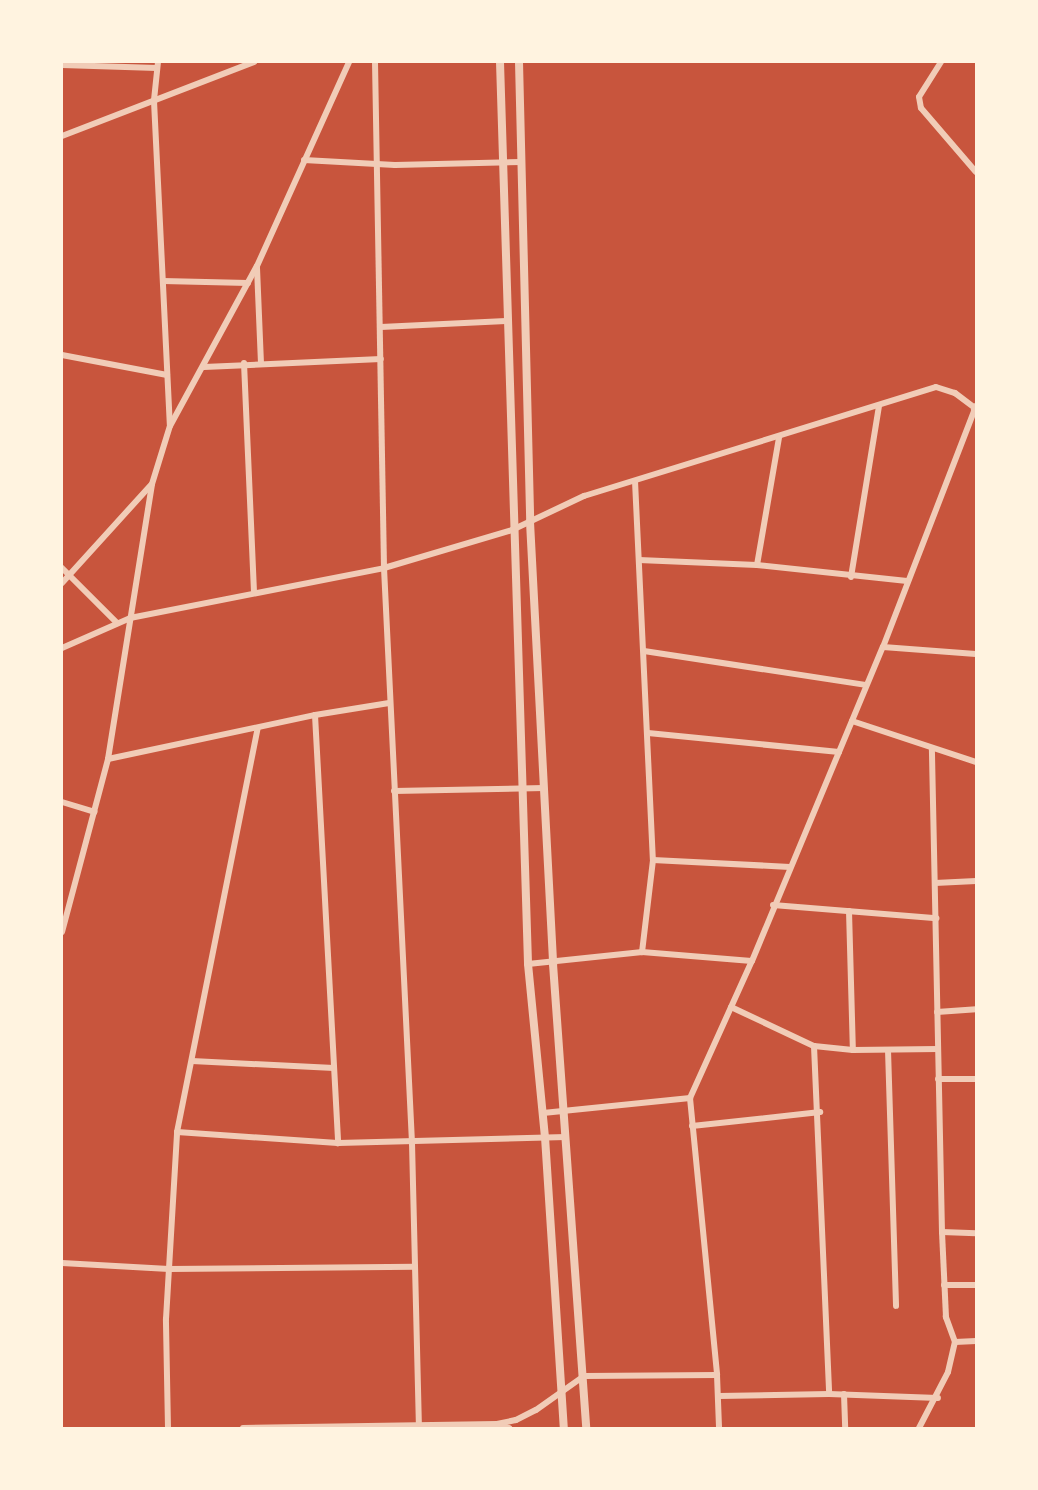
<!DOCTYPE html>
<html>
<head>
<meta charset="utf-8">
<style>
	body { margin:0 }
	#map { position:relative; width:1038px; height:1490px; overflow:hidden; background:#c8553d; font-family:"Playfair Display",serif }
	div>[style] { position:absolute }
	.minor>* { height:6px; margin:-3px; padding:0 3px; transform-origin:3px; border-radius:3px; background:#f1ccb7 }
	.tertiary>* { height:8px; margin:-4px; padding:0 4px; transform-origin:4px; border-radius:4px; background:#f1ccb7 }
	span { translate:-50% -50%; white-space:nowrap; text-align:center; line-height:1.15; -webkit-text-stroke:6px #fff3e0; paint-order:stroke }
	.frame { position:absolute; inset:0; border:63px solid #fff3e0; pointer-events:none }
</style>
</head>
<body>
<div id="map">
	<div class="minor">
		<div style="left:158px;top:62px;width:39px;rotate:96deg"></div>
		<div style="left:154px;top:101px;width:324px;rotate:87.2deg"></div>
		<div style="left:375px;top:62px;width:506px;rotate:88.98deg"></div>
		<div style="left:384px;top:568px;width:576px;rotate:87.21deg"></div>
		<div style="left:412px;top:1143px;width:285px;rotate:88.6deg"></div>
		<div style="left:941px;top:62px;width:41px;rotate:122.2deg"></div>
		<div style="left:919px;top:97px;width:11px;rotate:80deg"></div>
		<div style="left:921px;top:108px;width:84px;rotate:49.3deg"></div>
		<div style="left:62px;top:65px;width:95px;rotate:1.8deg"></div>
		<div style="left:62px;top:136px;width:206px;rotate:-21.1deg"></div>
		<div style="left:304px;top:160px;width:91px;rotate:3.1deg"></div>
		<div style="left:395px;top:165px;width:126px;rotate:-1.4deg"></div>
		<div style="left:257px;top:268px;width:95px;rotate:87.6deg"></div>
		<div style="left:163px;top:281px;width:85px;rotate:1.3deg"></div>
		<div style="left:381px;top:327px;width:125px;rotate:-2.7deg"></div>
		<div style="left:62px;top:355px;width:107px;rotate:10.8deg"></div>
		<div style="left:244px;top:363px;width:228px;rotate:87.5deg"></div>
		<div style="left:204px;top:367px;width:177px;rotate:-2.6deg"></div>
		<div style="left:635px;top:481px;width:379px;rotate:87.3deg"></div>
		<div style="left:653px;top:860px;width:93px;rotate:96.8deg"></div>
		<div style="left:639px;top:560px;width:118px;rotate:2.4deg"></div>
		<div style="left:757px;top:565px;width:151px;rotate:6.1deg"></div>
		<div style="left:757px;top:565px;width:130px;rotate:-80.2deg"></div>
		<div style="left:62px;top:568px;width:78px;rotate:45deg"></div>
		<div style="left:851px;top:577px;width:173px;rotate:-80.7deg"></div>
		<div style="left:62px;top:583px;width:132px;rotate:-47.8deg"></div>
		<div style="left:883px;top:647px;width:93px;rotate:4.3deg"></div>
		<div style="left:62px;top:648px;width:74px;rotate:-23.8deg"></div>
		<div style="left:130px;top:618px;width:259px;rotate:-11.1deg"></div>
		<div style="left:384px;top:568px;width:134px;rotate:-16.5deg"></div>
		<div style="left:512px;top:530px;width:80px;rotate:-25.3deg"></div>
		<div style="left:584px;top:496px;width:368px;rotate:-17.2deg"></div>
		<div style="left:936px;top:387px;width:20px;rotate:18deg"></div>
		<div style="left:955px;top:393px;width:26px;rotate:37deg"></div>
		<div style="left:644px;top:651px;width:224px;rotate:8.7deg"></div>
		<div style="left:315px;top:715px;width:429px;rotate:86.9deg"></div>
		<div style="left:852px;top:721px;width:131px;rotate:18.3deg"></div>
		<div style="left:648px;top:733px;width:192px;rotate:5.7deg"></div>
		<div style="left:108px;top:759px;width:212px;rotate:-12deg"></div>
		<div style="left:315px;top:715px;width:75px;rotate:-9.2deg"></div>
		<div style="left:394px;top:791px;width:150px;rotate:-1.1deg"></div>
		<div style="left:62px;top:802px;width:34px;rotate:17deg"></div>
		<div style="left:653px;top:860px;width:137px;rotate:2.9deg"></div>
		<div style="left:935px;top:883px;width:41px;rotate:-2.8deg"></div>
		<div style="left:773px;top:905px;width:164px;rotate:4.6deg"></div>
		<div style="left:849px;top:911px;width:139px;rotate:88.4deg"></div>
		<div style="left:62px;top:932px;width:179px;rotate:-75.1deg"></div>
		<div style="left:108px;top:759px;width:278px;rotate:-80.9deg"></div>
		<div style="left:152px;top:484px;width:61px;rotate:-72.8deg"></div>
		<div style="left:170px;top:426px;width:182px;rotate:-61.5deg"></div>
		<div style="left:257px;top:266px;width:224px;rotate:-65.7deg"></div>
		<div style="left:528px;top:964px;width:115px;rotate:-6deg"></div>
		<div style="left:642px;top:952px;width:110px;rotate:4.7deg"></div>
		<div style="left:731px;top:1007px;width:92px;rotate:25.2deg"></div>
		<div style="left:814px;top:1046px;width:39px;rotate:6deg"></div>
		<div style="left:853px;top:1050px;width:85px;rotate:-0.7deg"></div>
		<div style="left:937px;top:1012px;width:39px;rotate:-4deg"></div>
		<div style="left:814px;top:1046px;width:348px;rotate:87.5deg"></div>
		<div style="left:888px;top:1050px;width:256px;rotate:88.2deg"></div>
		<div style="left:192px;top:1061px;width:142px;rotate:2.8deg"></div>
		<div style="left:938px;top:1079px;width:38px"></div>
		<div style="left:690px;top:1098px;width:150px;rotate:-65.7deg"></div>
		<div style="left:752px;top:961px;width:340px;rotate:-67.4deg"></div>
		<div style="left:883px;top:647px;width:255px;rotate:-68.9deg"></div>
		<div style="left:543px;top:1113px;width:148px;rotate:-5.8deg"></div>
		<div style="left:690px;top:1098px;width:278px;rotate:84.4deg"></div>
		<div style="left:717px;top:1375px;width:53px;rotate:87.8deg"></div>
		<div style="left:692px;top:1126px;width:129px;rotate:-6.2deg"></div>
		<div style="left:177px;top:1132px;width:161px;rotate:3.9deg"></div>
		<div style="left:338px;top:1143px;width:228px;rotate:-1.5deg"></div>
		<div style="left:942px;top:1232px;width:34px;rotate:2deg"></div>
		<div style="left:62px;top:1263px;width:107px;rotate:3.2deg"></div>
		<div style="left:169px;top:1269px;width:246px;rotate:-0.5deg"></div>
		<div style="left:944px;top:1285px;width:32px"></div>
		<div style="left:955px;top:1342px;width:21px;rotate:-3deg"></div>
		<div style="left:844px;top:1394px;width:34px;rotate:88deg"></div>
		<div style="left:719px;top:1396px;width:110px;rotate:-1deg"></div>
		<div style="left:829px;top:1394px;width:109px;rotate:2.1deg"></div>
		<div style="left:498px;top:1424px;width:12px;rotate:20deg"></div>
		<div style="left:168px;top:1428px;width:109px;rotate:-91.1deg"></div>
		<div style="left:166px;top:1319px;width:187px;rotate:-86.6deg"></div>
		<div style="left:177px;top:1132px;width:412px;rotate:-78.7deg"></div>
		<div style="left:243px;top:1428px;width:254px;rotate:-0.9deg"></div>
		<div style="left:497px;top:1424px;width:19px;rotate:-12deg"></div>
		<div style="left:516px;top:1420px;width:22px;rotate:-27deg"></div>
		<div style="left:536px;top:1410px;width:59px;rotate:-35.3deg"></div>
		<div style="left:584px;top:1376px;width:133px;rotate:-0.4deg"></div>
		<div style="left:919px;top:1428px;width:63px;rotate:-62.6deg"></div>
		<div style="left:948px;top:1372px;width:31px;rotate:-77deg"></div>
		<div style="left:955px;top:1342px;width:27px;rotate:-110deg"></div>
		<div style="left:946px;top:1317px;width:85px;rotate:-92.7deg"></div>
		<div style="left:942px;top:1232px;width:483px;rotate:-91.2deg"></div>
	</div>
	<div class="tertiary">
		<div style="left:500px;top:62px;width:902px;rotate:88.22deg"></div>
		<div style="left:528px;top:964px;width:174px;rotate:84.4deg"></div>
		<div style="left:545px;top:1137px;width:292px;rotate:86.3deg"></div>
		<div style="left:519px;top:62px;width:460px;rotate:88.6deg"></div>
		<div style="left:530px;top:522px;width:443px;rotate:87deg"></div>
		<div style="left:553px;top:964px;width:465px;rotate:85.9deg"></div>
		<div style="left:975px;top:409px;width:2px;rotate:-63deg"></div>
	</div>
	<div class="frame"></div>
</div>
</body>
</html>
